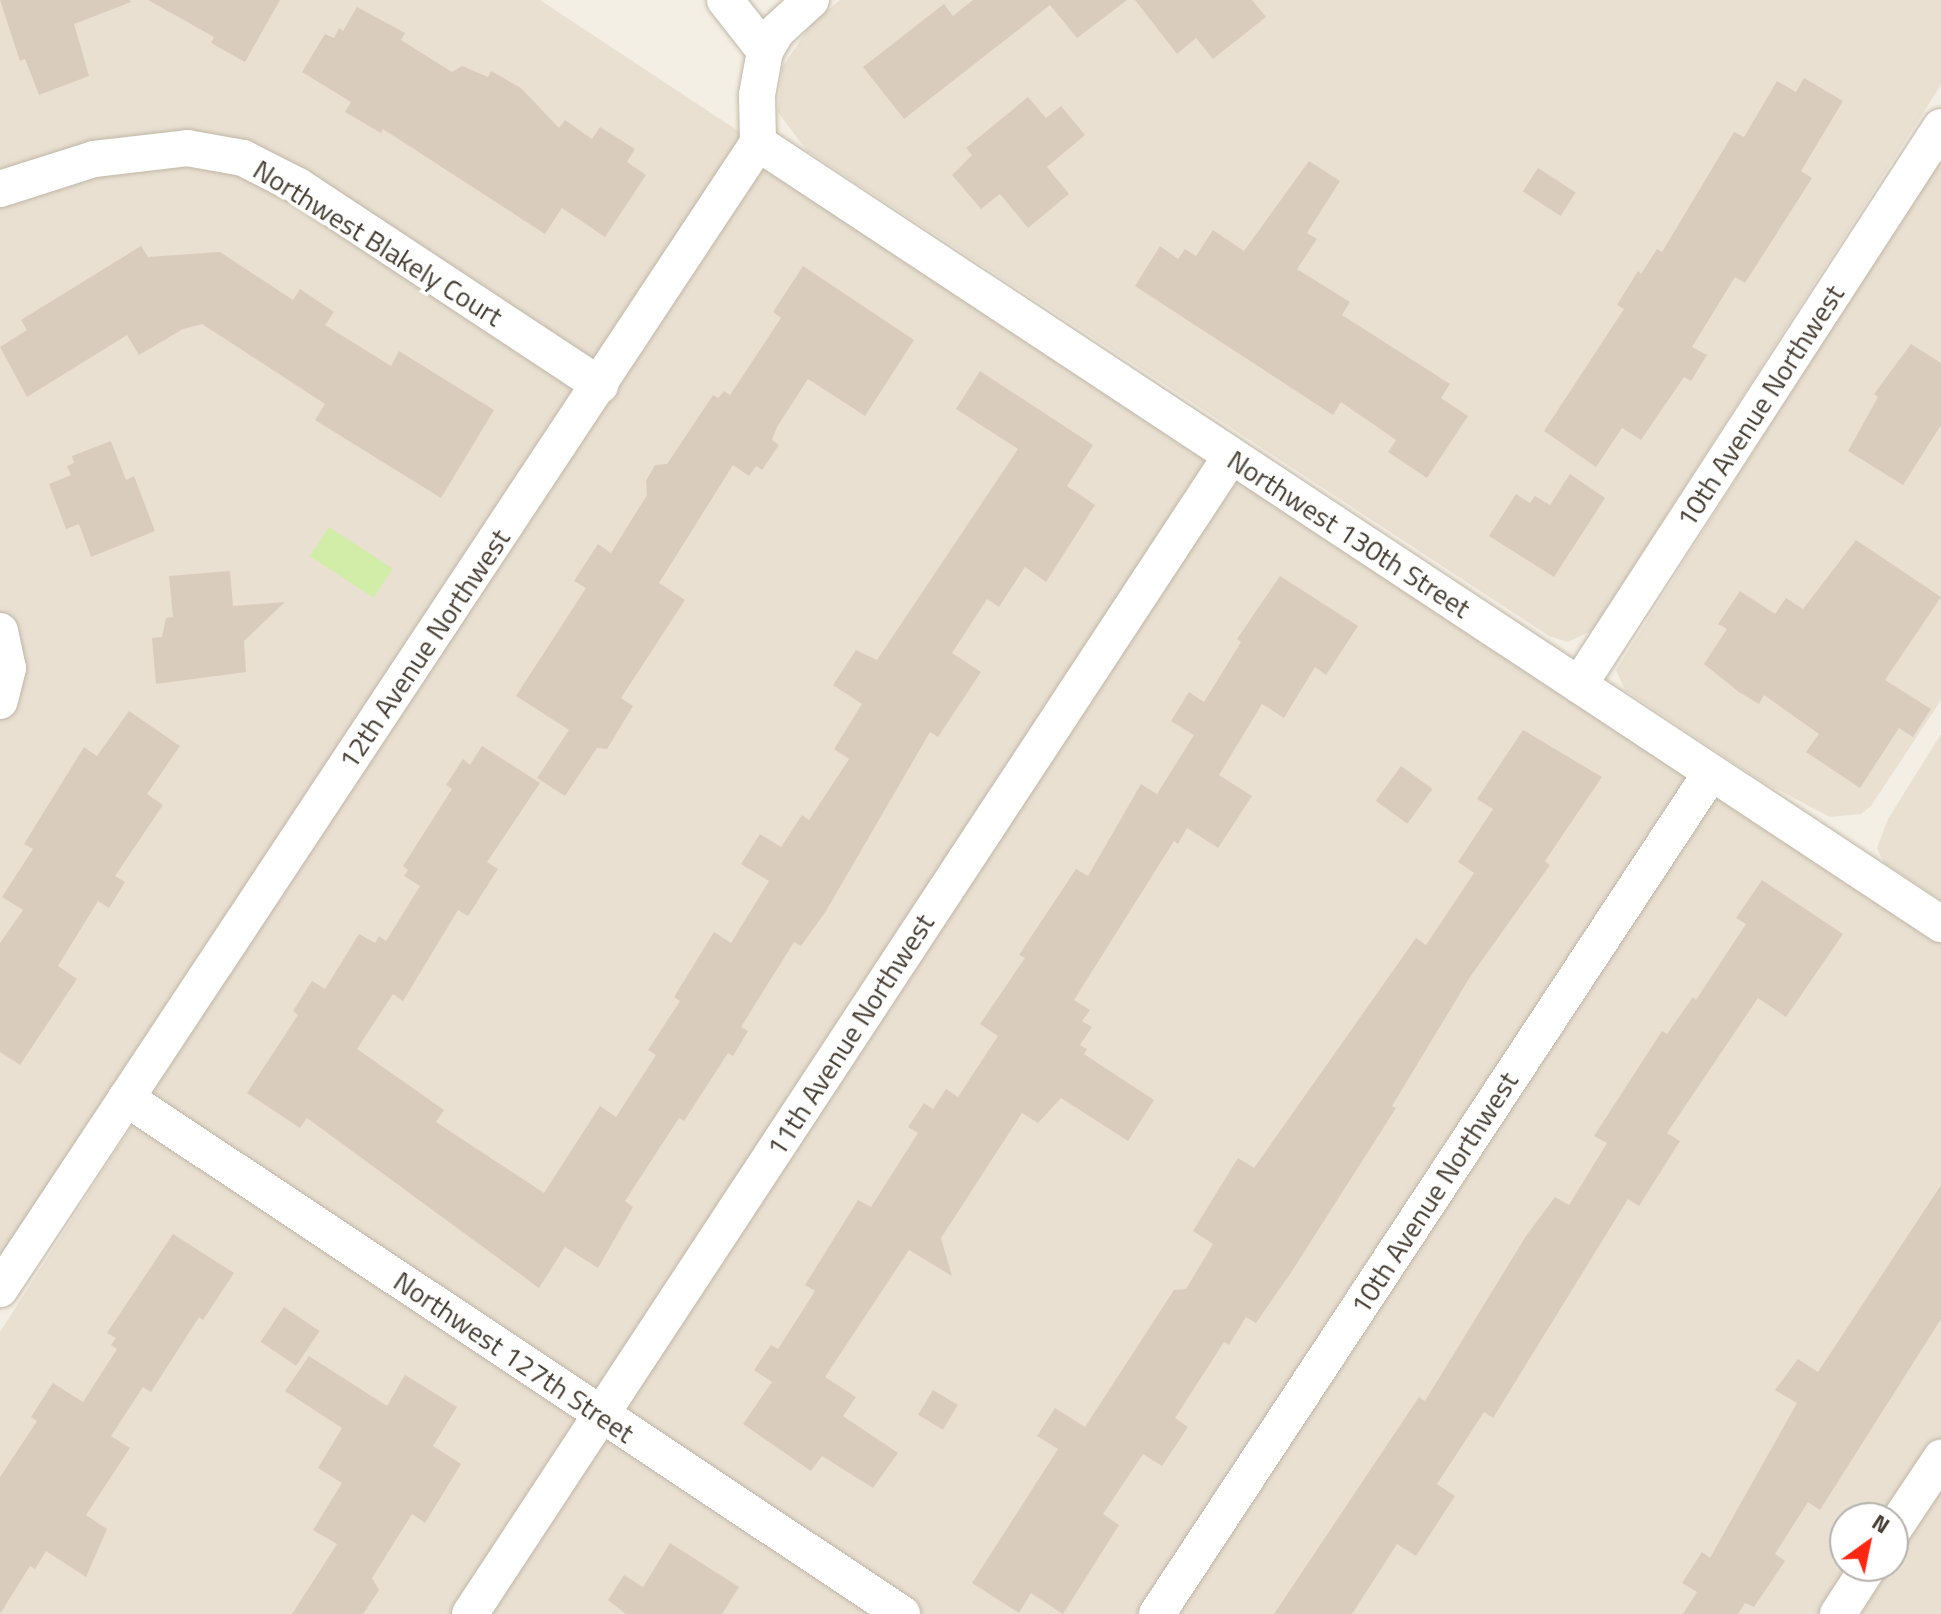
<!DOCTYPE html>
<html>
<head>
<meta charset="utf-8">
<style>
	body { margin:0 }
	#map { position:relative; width:1941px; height:1614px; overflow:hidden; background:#f4efe4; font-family:"Titillium Web",sans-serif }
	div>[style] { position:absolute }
	.residential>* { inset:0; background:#e9e0d2 }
	.green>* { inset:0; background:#d2eda8; transform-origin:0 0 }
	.building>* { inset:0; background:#daccbc; transform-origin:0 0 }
	.roads { filter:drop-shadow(0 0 2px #c1b6a6) drop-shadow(0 0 2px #c1b6a6) }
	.minor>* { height:36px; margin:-18px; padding:0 18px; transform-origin:18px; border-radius:18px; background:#fff }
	span { translate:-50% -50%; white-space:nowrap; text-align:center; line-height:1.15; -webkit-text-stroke:7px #fff; paint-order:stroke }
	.street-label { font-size:28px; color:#473e33 }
	.north { position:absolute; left:1829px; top:1502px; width:80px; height:80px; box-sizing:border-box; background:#fff; border:2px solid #b5b2ad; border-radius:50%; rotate:33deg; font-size:22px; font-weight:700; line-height:32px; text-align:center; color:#473e33 }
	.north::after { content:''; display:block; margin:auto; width:28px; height:36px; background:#ff2711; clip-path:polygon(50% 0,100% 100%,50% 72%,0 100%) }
</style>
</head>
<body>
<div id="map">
	<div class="residential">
		<div style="clip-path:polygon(0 0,540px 0,755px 142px,0 1301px)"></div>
		<div style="clip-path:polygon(840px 0,1941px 0,1941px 85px,1593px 630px,1568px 642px,1549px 636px,806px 150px,778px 112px,782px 68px,811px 24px)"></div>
		<div style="clip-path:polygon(evenodd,758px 145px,1941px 926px,1941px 1614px,0 1614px,0 1332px,758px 145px,1845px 1518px,1893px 1518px,1893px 1566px,1845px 1566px,1845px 1518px)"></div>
		<div style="clip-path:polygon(1941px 154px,1941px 700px,1871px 806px,1861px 814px,1830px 817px,1763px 782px,1625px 690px,1616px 670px)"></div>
		<div style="clip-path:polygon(1941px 734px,1941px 900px,1884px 863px,1877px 848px,1888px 819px)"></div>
	</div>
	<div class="green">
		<div style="left:329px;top:527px;width:76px;height:35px;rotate:33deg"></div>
	</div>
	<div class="building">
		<div style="clip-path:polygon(0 0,130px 0,131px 2px,74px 24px,89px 76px,39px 95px,25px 59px,20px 61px)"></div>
		<div style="clip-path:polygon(148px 0,280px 0,245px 62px,211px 43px,214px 37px)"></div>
		<div style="clip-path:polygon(973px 0,1127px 0,1077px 38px,1050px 5px,904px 119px,863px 67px,944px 4px,953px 16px)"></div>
		<div style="clip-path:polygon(1135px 0,1252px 0,1266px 17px,1213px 59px,1196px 38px,1177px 54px)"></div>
		<div style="clip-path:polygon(357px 7px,405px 33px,401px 40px,452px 72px,462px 66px,488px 77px,491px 71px,521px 88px,559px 128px,565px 120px,592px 139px,600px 127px,635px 149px,627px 162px,646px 175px,605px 237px,562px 208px,545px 234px,383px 129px,381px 133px,345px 112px,351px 102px,302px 72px,325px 34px,334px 38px,339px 28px,343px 31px)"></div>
		<div style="clip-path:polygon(1804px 78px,1843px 101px,1801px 171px,1812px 178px,1745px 283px,1735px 277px,1692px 347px,1707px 355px,1691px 381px,1684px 377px,1641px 440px,1622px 428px,1596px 467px,1544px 431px,1624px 309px,1617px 305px,1638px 271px,1641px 274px,1657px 249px,1662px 252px,1734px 132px,1744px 137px,1777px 81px,1796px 92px)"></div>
		<div style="clip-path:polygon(1028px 97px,1046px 118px,1061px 106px,1085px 135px,1047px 167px,1069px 194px,1028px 228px,1000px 194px,981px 209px,952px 175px,972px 155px,966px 148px)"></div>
		<div style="clip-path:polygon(1309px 161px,1340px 181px,1307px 233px,1317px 239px,1297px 269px,1350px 302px,1342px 315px,1450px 384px,1441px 398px,1468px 416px,1427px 478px,1388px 452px,1396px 440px,1341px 402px,1333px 415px,1135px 286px,1160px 246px,1178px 259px,1185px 249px,1196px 256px,1213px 230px,1244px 251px)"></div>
		<div style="left:1538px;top:168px;width:45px;height:28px;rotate:33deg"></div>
		<div style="clip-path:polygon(141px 246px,148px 257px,220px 252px,293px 300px,300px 289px,334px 312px,325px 325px,391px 366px,399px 351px,494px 410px,441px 498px,315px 420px,325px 404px,202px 324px,183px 329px,139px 355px,127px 335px,27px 397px,0 347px,27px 330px,21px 320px)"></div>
		<div style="clip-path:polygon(803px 266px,914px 340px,865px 416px,808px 379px,777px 427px,772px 440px,779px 445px,762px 470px,756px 466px,749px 476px,733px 465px,659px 583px,685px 600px,621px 698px,633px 706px,607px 749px,597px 748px,565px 796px,537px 778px,569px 730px,516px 696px,586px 588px,574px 581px,598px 544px,611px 553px,647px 495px,646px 481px,655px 465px,667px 464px,713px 395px,718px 398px,724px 391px,730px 395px,781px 318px,773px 312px)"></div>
		<div style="clip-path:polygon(1911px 344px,1941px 363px,1941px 425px,1903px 485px,1848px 451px,1878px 397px,1874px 394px)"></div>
		<div style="clip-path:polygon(980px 371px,1093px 445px,1067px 486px,1095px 505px,1046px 582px,1025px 567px,999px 607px,987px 599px,952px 653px,981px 672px,938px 737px,930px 732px,826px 911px,801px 946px,794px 942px,741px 1027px,748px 1031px,733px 1056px,728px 1053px,684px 1121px,679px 1118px,625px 1201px,633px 1207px,598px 1268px,565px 1247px,539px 1288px,307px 1118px,300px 1128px,247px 1093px,298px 1015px,293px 1011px,312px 981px,325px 989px,359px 934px,375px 943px,379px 936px,386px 941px,420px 886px,404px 876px,408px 870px,403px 866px,452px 789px,446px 785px,463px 759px,470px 765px,482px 746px,540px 783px,487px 862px,498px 869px,468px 916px,458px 910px,403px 1001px,393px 994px,357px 1049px,444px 1110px,436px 1122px,544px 1193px,600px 1106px,616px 1117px,656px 1055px,648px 1050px,680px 1001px,674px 997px,714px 932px,731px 943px,769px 881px,741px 864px,760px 834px,781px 847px,802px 815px,809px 820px,849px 759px,834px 749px,862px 704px,833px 685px,856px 650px,877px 660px,1018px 449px,956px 409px)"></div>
		<div style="clip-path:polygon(111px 441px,126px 480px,134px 476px,155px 531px,91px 557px,79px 524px,66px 529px,49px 484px,71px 475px,67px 466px,74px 463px,72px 456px)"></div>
		<div style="clip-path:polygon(1570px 474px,1605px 498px,1554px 577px,1489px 536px,1516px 494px,1530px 503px,1535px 496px,1550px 505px)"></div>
		<div style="clip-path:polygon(1856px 540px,1941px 597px,1885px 680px,1931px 709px,1913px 737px,1899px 728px,1860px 788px,1806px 752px,1819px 734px,1764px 695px,1759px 704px,1739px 692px,1704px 664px,1727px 629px,1718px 624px,1740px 591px,1775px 614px,1786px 598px,1803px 609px)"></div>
		<div style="clip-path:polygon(230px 571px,233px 606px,285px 602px,244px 641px,246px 672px,156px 684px,152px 638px,162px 637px,166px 618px,173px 617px,169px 576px)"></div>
		<div style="clip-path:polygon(1280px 576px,1358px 626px,1326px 675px,1315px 667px,1284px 718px,1262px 704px,1219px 775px,1252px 796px,1218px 848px,1187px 828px,1178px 844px,1174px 841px,1074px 1000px,1090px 1010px,1082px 1021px,1092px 1027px,1080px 1045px,1087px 1049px,1084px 1054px,1154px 1100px,1128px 1141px,1061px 1098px,1038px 1123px,1022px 1113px,941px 1238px,952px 1276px,909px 1250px,825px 1377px,856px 1397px,843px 1416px,898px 1453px,873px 1488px,822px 1456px,811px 1471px,743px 1424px,772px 1382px,754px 1370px,771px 1345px,778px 1349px,815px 1291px,805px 1285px,858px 1200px,871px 1207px,918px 1133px,908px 1127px,924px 1103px,933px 1109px,946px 1089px,958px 1097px,998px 1036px,980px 1024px,1025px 958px,1019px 955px,1076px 869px,1088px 876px,1141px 784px,1157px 794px,1194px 735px,1171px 721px,1189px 692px,1204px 702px,1241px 642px,1237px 639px)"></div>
		<div style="clip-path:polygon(129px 711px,180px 746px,147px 794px,163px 805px,115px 876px,125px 882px,109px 908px,98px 901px,58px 966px,77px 979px,20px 1065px,0 1052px,0 943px,23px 910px,2px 897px,33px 849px,24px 844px,84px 747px,97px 756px)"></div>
		<div style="clip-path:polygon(1523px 730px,1602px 777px,1545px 861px,1550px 865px,1470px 977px,1392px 1106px,1396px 1108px,1292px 1271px,1256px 1323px,1246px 1317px,1229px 1345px,1224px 1342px,1175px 1418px,1188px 1427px,1162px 1466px,1143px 1454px,1103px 1514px,1119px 1525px,1063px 1614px,1031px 1593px,1019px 1613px,972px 1583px,1058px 1449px,1037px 1436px,1055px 1408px,1085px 1427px,1174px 1290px,1186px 1289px,1213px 1244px,1193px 1231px,1238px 1158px,1254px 1168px,1416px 938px,1426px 945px,1474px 873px,1458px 862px,1493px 809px,1477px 799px)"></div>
		<div style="left:1401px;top:766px;width:39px;height:43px;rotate:36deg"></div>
		<div style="clip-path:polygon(1762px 880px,1843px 934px,1786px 1017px,1758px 998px,1667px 1133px,1680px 1141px,1639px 1206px,1628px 1199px,1493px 1418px,1484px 1412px,1437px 1484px,1455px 1496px,1416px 1556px,1397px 1544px,1352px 1614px,1274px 1614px,1419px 1397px,1425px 1401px,1526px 1236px,1555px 1197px,1569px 1205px,1607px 1143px,1594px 1136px,1662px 1031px,1667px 1034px,1693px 997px,1696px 1000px,1746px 924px,1736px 918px)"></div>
		<div style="clip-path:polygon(1941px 1185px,1941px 1319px,1820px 1510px,1808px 1502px,1775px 1554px,1785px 1561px,1754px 1607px,1745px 1603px,1738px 1614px,1683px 1614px,1697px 1592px,1682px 1583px,1702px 1552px,1710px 1558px,1797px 1403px,1775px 1390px,1798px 1359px,1818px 1372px)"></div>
		<div style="clip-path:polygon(173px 1234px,234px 1273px,203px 1320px,199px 1317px,151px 1392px,143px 1387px,111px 1436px,130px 1448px,86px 1515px,107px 1529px,86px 1577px,46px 1551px,35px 1569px,30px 1566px,0 1614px,0 1477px,37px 1421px,31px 1417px,53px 1383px,83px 1402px,117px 1349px,111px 1345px,116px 1338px,107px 1333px)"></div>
		<div style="left:284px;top:1307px;width:43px;height:42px;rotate:34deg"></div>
		<div style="clip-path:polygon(309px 1356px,387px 1406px,405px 1375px,457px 1407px,433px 1446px,461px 1464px,425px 1523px,412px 1514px,372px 1578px,379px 1590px,363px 1614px,292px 1614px,337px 1544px,313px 1530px,342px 1483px,318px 1468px,342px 1428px,285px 1391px)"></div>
		<div style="left:933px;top:1390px;width:29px;height:29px;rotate:31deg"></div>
		<div style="clip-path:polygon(670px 1543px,739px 1587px,722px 1614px,626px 1614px,608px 1600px,624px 1575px,643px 1587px)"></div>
	</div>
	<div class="roads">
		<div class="minor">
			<div style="left:725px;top:0;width:65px;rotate:51.9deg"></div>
			<div style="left:758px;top:143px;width:1418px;rotate:33.43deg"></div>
			<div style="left:0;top:189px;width:99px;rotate:-17.7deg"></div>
			<div style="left:94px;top:159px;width:94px;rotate:-6.7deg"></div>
			<div style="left:187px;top:148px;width:57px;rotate:10.1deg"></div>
			<div style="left:243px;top:158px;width:62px;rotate:27deg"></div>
			<div style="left:298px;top:186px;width:362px;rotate:33.4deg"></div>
			<div style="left:0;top:631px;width:38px;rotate:78deg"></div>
			<div style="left:8px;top:668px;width:34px;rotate:104deg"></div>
			<div style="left:1579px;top:685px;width:665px;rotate:-57.03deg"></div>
			<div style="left:126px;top:1098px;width:932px;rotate:33.62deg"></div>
			<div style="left:0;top:1289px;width:1374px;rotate:-56.52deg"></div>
			<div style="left:758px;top:143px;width:48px;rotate:-91.2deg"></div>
			<div style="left:757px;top:95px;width:45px;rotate:-79.7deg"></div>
			<div style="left:765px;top:51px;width:23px;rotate:-59deg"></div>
			<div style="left:777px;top:31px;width:46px;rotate:-42.4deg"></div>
			<div style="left:1893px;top:1530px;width:87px;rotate:-56.3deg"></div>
			<div style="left:470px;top:1614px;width:1386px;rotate:-56.69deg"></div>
			<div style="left:1157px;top:1614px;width:1007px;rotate:-56.63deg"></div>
			<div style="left:1838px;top:1614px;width:57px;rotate:-57.1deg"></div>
		</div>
	</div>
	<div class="street-label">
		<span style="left:378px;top:243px;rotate:32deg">Northwest Blakely Court</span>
		<span style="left:1760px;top:406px;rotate:-57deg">10th Avenue Northwest</span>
		<span style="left:1349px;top:534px;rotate:33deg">Northwest 130th Street</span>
		<span style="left:424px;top:649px;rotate:-56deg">12th Avenue Northwest</span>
		<span style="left:850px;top:1035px;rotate:-57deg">11th Avenue Northwest</span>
		<span style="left:1434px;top:1193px;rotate:-57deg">10th Avenue Northwest</span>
		<span style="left:514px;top:1357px;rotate:34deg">Northwest 127th Street</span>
	</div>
	<div class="north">N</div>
</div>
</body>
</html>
